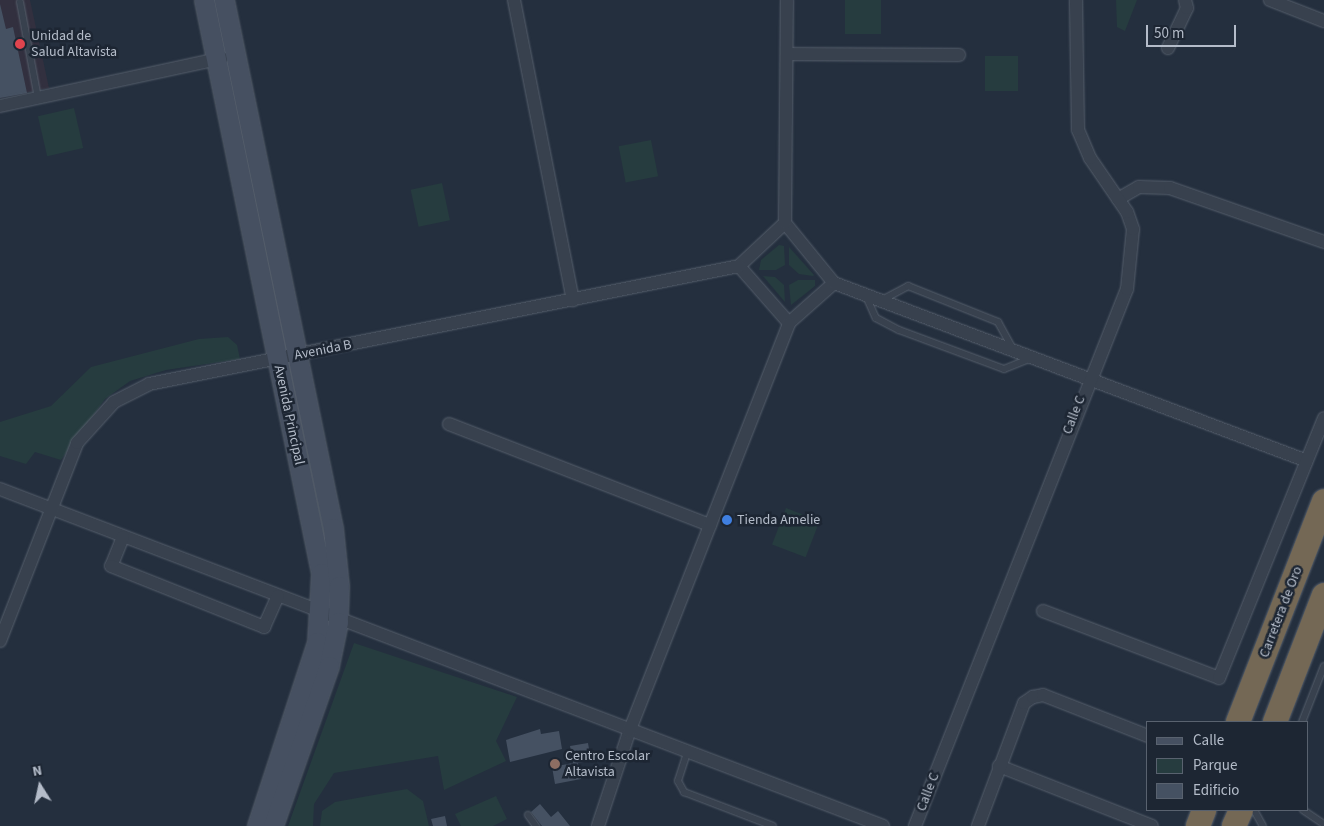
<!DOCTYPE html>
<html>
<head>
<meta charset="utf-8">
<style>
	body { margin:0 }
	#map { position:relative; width:1324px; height:826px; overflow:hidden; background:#242f3e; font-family:"Source Sans 3",sans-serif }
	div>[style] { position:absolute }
	.medical>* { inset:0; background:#32303f }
	.green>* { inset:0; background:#263c3f; transform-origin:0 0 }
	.building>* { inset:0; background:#455162 }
	.roads { filter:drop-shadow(0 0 1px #565f6c) drop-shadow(0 0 1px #565f6c) }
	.lane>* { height:6px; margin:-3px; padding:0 3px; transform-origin:3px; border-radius:3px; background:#38414e }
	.street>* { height:12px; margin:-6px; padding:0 6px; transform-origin:6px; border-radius:6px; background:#38414e }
	.secondary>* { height:19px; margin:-9.5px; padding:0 9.5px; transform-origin:9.5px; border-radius:9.5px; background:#465061 }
	.highway>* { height:24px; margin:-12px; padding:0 12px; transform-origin:12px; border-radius:12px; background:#746855 }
	.dots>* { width:14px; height:14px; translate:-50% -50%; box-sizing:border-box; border:2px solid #1d2633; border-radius:50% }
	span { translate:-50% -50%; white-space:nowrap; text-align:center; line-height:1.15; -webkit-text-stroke:5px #1d2633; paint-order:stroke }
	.poi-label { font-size:14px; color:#b4bcc9 }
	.left { translate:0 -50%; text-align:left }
	.street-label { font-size:14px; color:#b4bcc9 }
	.legend { position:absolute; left:1146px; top:721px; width:162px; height:90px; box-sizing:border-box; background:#1d2633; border:1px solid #59626f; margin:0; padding:6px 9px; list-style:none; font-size:15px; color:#b4bcc9 }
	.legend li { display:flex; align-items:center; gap:10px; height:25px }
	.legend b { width:25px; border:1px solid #59626f }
	.north { position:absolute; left:15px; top:761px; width:50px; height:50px; -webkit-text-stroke:4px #1d2633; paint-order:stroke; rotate:350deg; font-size:14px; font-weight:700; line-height:20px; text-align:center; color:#b4bcc9 }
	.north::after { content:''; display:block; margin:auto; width:18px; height:22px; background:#b4bcc9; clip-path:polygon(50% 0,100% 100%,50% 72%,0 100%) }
	.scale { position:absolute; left:1146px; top:25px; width:90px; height:22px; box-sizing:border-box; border:2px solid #b4bcc9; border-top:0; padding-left:6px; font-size:15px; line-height:18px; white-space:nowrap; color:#b4bcc9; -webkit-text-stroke:4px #1d2633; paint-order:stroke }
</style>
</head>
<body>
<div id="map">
	<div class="medical">
		<div style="clip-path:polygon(0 0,30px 0,49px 88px,0 98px)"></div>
	</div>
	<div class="green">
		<div style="left:845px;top:0;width:36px;height:34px"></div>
		<div style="clip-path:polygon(1116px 0,1137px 0,1125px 31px,1117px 27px)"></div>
		<div style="left:985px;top:56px;width:33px;height:35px"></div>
		<div style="left:74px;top:108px;width:41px;height:37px;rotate:77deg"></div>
		<div style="left:651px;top:140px;width:37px;height:33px;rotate:79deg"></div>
		<div style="left:442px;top:183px;width:38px;height:32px;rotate:78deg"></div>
		<div style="clip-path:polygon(779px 245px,784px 246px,785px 265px,776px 270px,759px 270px,761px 260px)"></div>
		<div style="clip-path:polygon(789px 247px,814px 275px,813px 276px,799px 274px,789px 265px)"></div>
		<div style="clip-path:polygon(763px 276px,775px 277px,784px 285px,785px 302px)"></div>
		<div style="clip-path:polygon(798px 280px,815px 280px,815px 286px,791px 305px,789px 285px)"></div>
		<div style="clip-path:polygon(228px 337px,237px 345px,240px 359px,166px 370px,130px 381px,105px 399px,61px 460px,35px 452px,26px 464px,0 456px,0 422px,51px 406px,91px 367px,199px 339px)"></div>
		<div style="left:786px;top:508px;width:36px;height:39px;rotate:21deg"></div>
		<div style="clip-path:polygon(354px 643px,517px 697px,496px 741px,506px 761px,444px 790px,438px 756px,334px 773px,314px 804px,313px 826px,288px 826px)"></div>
		<div style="clip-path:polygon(407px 789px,423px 801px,429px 826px,320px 826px,322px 811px,335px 802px)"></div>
		<div style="clip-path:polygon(496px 796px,507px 819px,493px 826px,461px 826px,455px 814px)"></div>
	</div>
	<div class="building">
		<div style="clip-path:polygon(0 4px,6px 29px,13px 27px,27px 93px,0 98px)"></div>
		<div style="clip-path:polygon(540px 729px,541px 734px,559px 731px,562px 749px,510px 762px,506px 740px)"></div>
		<div style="clip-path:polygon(588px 743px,591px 761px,578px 763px,581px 779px,555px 784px,552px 767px,573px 763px,570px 746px)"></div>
		<div style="clip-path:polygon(540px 804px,551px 817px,558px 811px,570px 826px,542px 826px,531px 812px)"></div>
		<div style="clip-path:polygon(445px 816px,447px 826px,433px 826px,431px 819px)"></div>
	</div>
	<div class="roads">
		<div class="lane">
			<div style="left:20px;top:2px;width:98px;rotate:79.4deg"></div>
			<div style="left:866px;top:296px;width:24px;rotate:66deg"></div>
			<div style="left:876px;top:318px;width:26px;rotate:28deg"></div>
			<div style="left:899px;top:330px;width:112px;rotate:20.4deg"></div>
			<div style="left:1004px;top:369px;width:29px;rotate:-22deg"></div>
			<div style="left:882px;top:300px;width:30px;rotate:-28deg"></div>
			<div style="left:908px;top:286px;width:97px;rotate:21.8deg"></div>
			<div style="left:998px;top:322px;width:31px;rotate:61deg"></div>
			<div style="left:1302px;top:722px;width:60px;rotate:-68.6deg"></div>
			<div style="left:687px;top:753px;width:29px;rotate:108deg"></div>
			<div style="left:678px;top:781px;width:13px;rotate:61deg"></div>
			<div style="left:684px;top:792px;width:95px;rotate:20.9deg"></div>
			<div style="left:1254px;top:810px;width:18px;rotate:61deg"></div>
			<div style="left:1303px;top:810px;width:25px;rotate:34deg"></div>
			<div style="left:528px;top:815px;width:14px;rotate:54deg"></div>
		</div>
		<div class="street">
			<div style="left:514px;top:0;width:306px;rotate:78.9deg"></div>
			<div style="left:1270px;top:0;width:58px;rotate:21.3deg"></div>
			<div style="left:1168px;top:48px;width:44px;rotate:-64.6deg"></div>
			<div style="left:1187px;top:8px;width:8px;rotate:-104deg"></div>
			<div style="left:788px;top:54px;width:171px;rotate:0.3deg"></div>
			<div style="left:0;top:106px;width:227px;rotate:-12.2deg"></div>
			<div style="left:1118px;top:199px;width:24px;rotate:-30deg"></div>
			<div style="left:1139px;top:187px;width:31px;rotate:2deg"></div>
			<div style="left:1170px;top:188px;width:163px;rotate:19.3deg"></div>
			<div style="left:785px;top:223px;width:77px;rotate:50.8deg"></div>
			<div style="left:834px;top:283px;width:60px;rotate:138.4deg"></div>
			<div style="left:789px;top:323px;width:76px;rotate:-131.3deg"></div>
			<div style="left:739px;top:266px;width:63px;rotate:-43.1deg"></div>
			<div style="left:785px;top:223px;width:223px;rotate:-89.5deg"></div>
			<div style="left:834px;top:283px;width:505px;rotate:20.62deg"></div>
			<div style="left:449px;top:424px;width:280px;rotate:21.2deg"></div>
			<div style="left:0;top:489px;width:945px;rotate:20.89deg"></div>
			<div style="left:123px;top:537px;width:31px;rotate:112deg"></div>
			<div style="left:111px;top:566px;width:165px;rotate:21.7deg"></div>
			<div style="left:264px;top:627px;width:34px;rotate:-66deg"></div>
			<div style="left:1043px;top:611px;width:188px;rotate:20.8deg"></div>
			<div style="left:1219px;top:678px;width:280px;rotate:-68deg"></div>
			<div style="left:0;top:641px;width:212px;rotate:-68.7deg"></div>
			<div style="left:77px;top:443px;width:55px;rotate:-47.9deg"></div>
			<div style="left:114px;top:402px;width:39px;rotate:-27deg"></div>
			<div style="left:149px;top:384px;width:602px;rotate:-11.31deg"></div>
			<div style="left:999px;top:766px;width:164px;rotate:21.4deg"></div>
			<div style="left:598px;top:826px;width:99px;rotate:-71.7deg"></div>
			<div style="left:629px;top:732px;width:439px;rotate:-68.6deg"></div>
			<div style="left:915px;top:826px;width:577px;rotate:-68.46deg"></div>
			<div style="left:1127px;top:289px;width:60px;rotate:-84.3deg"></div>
			<div style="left:1133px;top:229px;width:18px;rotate:-109deg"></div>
			<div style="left:1127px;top:212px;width:65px;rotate:-124.4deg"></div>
			<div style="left:1090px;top:158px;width:30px;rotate:-113deg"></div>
			<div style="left:1078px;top:130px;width:130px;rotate:-90.9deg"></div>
			<div style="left:978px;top:826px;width:131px;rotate:-69.5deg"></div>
			<div style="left:1024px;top:703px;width:11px;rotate:-34deg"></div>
			<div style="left:1033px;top:697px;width:10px;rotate:-11deg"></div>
			<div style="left:1043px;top:695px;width:113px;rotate:21.3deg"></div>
		</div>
		<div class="secondary">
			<div style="left:204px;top:0;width:585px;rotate:78.46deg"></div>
			<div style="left:321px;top:573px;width:69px;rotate:93.3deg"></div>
			<div style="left:317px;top:642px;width:194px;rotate:108.1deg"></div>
			<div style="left:224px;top:0;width:539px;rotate:78.34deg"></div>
			<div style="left:333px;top:528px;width:58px;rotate:84.1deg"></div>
			<div style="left:339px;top:586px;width:36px;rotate:92deg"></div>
			<div style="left:338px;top:622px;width:45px;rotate:101.6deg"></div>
			<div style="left:329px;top:666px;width:170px;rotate:109.3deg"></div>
		</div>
		<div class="highway">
			<div style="left:1238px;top:722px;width:237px;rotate:-68.7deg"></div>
			<div style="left:1275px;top:722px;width:136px;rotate:-68.9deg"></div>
			<div style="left:1198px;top:826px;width:17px;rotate:-69deg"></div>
			<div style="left:1234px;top:826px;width:17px;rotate:-66deg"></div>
		</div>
	</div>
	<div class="dots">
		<div style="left:20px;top:44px;background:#e0444e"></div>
		<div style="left:727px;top:520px;background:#3f7fe0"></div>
		<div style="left:555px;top:764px;background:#8d6e63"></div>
	</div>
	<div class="poi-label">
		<span class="left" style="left:31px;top:44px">Unidad de<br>Salud Altavista</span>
		<span class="left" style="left:737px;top:520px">Tienda Amelie</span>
		<span class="left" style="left:565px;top:764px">Centro Escolar<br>Altavista</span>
	</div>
	<div class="street-label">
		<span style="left:323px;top:350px;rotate:-11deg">Avenida B</span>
		<span style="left:289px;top:415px;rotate:78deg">Avenida Principal</span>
		<span style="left:1074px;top:415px;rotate:-69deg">Calle C</span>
		<span style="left:1281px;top:612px;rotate:-69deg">Carretera de Oro</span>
		<span style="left:928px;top:792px;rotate:-69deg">Calle C</span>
	</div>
	<ul class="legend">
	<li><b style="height:6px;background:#465061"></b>Calle</li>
	<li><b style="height:14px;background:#263c3f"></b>Parque</li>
	<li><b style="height:14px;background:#455162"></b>Edificio</li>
	</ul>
	<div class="north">N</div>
	<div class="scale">50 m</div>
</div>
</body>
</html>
